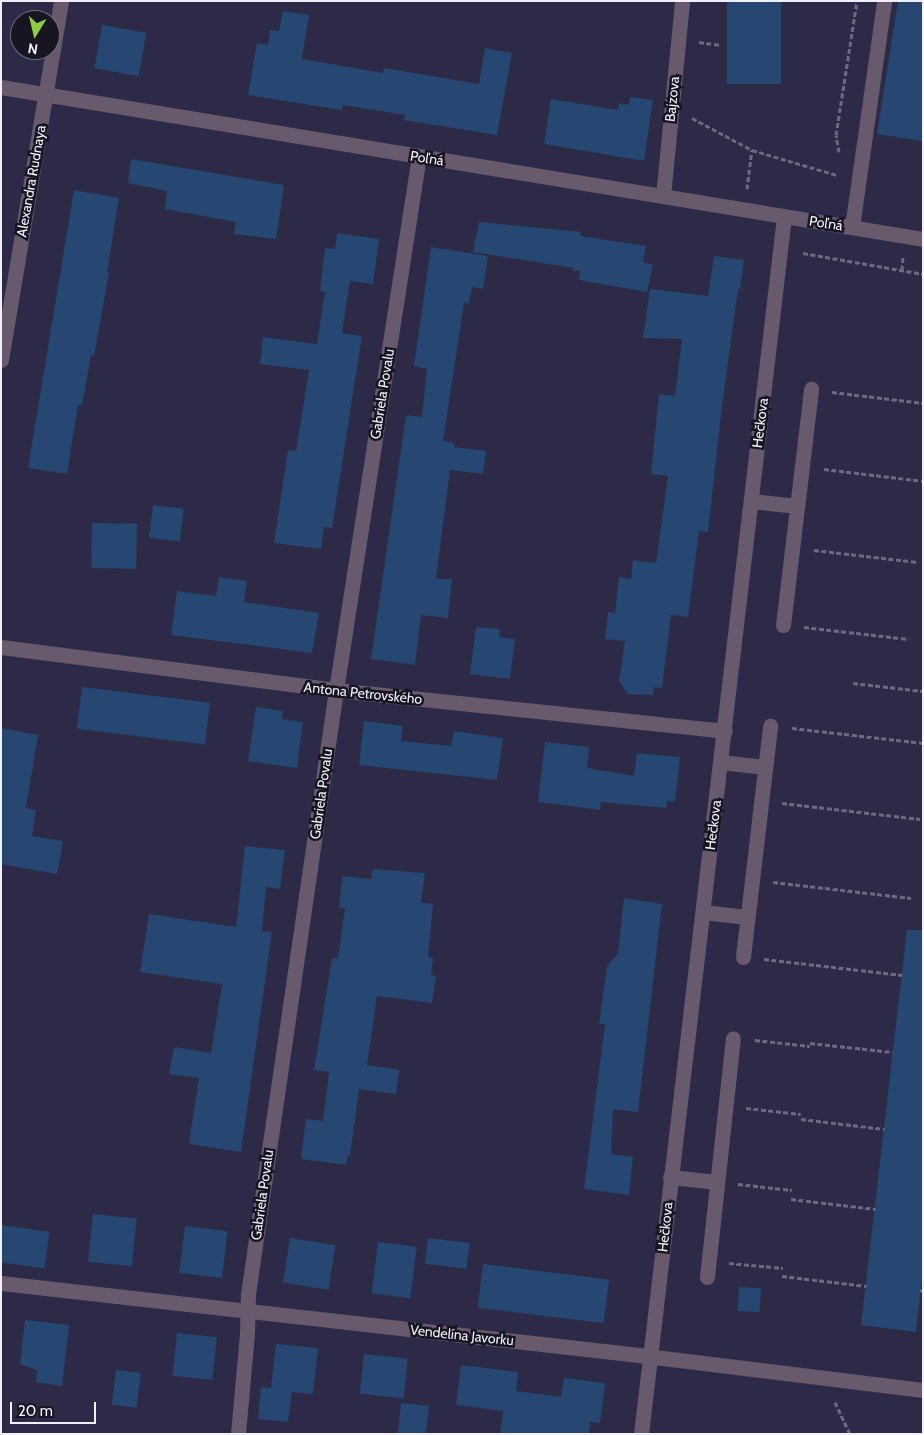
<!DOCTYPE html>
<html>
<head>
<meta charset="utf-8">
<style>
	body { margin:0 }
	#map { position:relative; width:924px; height:1435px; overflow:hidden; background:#2c2a46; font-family:Cabin,sans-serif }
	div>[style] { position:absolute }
	.building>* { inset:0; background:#254772; transform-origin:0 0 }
	.path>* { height:3px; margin-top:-1.5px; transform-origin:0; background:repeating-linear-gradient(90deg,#6b6a80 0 5px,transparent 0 7.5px) }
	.minor>* { height:15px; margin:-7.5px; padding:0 7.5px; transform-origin:7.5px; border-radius:7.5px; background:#68596d }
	span { translate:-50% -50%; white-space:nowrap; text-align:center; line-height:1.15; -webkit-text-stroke:5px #161521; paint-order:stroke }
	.street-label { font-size:14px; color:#f1f1fc }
	.frame { position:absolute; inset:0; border:2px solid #f1f1fc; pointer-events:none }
	.north { position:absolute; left:10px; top:10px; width:50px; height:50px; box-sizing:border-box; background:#161521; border:1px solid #6e6d79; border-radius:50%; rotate:189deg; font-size:14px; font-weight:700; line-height:20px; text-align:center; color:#f1f1fc }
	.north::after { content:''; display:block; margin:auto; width:18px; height:22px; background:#91cd40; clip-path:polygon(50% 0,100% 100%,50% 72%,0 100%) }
	.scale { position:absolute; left:10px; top:1402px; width:86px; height:22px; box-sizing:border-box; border:2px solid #f1f1fc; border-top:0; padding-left:6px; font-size:15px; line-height:18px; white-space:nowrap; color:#f1f1fc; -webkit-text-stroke:4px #161521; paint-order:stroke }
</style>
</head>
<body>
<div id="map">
	<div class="building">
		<div style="left:727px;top:1px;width:54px;height:83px"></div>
		<div style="clip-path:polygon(898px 1px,923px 1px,923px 141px,877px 134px)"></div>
		<div style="clip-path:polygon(283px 11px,309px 15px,302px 59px,383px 73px,384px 68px,479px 84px,485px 48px,512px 53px,497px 135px,404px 120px,405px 115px,343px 105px,342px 110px,248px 95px,257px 43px,268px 45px,270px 30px,279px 31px)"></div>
		<div style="left:102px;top:25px;width:45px;height:44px;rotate:10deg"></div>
		<div style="clip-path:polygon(630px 97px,653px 100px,644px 161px,544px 144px,551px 99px,618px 110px,619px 103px,629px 105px)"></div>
		<div style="clip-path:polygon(131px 159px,284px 185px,276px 239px,234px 234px,236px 222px,165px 209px,167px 191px,128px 183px)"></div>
		<div style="clip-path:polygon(74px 190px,119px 198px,107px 272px,109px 273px,94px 356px,91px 355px,82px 405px,78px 405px,67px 474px,28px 468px)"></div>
		<div style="clip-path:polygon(479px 222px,581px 232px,580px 236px,646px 246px,643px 262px,653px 265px,647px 292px,579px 280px,580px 271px,573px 271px,573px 268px,473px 252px)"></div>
		<div style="clip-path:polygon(337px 233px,379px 239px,373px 284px,350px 281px,342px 333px,362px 336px,332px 528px,324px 527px,321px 549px,274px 543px,288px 450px,296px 451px,309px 370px,260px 364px,263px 337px,317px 344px,325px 292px,320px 291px,325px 248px,335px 249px)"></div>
		<div style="clip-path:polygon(431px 247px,488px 256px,483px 289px,472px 287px,469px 304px,464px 303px,443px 441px,454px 443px,454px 447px,486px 451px,483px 474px,450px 470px,436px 579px,452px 579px,448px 618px,421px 615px,415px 665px,371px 659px,406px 415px,422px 417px,427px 369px,414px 366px)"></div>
		<div style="clip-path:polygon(714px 256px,744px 260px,740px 290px,738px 289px,722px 406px,708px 532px,699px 531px,688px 617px,671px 615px,662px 688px,654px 687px,653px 695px,628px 694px,619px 681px,625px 641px,605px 639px,608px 612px,615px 613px,619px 577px,631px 579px,633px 560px,656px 563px,668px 476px,651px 474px,659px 394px,675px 396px,682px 339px,643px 338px,650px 289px,708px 296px)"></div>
		<div style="left:153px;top:505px;width:31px;height:33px;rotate:7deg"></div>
		<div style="left:92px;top:523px;width:45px;height:45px;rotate:1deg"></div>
		<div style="clip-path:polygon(219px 577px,247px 581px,244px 602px,319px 613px,312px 653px,171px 635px,177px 591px,216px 596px)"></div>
		<div style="clip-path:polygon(476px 627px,500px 629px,499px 637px,515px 639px,510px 679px,470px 674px)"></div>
		<div style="left:82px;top:687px;width:129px;height:42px;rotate:7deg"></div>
		<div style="clip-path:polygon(256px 707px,283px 711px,282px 719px,303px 722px,297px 768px,248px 761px)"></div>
		<div style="clip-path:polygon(364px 721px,403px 726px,401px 741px,451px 746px,454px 731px,503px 738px,497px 780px,359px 765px)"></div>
		<div style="clip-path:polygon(1px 728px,38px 735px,26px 808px,36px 810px,32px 836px,63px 841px,57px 874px,1px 864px)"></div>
		<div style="clip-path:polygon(545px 742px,589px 747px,587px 768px,634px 776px,637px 753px,680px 757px,675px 801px,667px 801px,666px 808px,601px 802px,600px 810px,538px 802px)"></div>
		<div style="clip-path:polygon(245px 846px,285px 850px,280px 889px,266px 887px,262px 931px,272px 932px,241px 1152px,189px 1144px,199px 1078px,169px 1074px,174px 1047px,211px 1053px,222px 984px,140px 972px,149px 914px,236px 927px)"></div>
		<div style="clip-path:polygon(373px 869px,425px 873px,421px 902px,433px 904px,428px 957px,433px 958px,431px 975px,436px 976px,432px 1003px,377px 996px,367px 1065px,399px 1070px,396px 1094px,359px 1089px,350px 1156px,348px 1155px,346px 1165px,301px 1159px,306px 1119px,323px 1121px,329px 1072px,314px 1070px,332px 958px,338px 958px,345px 908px,339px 908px,342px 876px,371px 879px)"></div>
		<div style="clip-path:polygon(624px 898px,662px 904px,638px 1112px,613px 1109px,611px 1154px,633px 1157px,629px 1195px,584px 1189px,605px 1024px,599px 1024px,607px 966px,618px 954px)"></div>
		<div style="clip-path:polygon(907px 930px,923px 930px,923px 1269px,916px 1332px,861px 1325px)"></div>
		<div style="left:93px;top:1214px;width:44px;height:48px;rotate:6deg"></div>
		<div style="left:1px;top:1225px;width:49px;height:37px;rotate:8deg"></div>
		<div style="left:185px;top:1226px;width:43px;height:47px;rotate:7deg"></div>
		<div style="left:290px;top:1238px;width:46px;height:45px;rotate:9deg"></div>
		<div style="left:428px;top:1238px;width:42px;height:26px;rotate:7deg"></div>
		<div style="left:378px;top:1242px;width:39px;height:52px;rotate:7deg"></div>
		<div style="left:483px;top:1264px;width:127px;height:44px;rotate:7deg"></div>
		<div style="left:739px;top:1287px;width:22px;height:24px;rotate:3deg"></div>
		<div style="clip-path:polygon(25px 1320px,69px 1325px,62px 1386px,36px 1382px,37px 1370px,20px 1364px)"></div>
		<div style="left:177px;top:1333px;width:40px;height:43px;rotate:6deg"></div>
		<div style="clip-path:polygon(276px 1344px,318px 1348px,313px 1394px,292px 1392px,288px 1422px,258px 1419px,261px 1387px,271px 1388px)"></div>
		<div style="left:364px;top:1354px;width:44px;height:40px;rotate:6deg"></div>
		<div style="clip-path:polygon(461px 1365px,518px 1372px,516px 1391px,561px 1397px,564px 1378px,605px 1383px,600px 1423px,590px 1422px,589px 1434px,500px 1434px,503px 1411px,456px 1405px)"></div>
		<div style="left:116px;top:1370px;width:25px;height:35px;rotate:7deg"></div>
		<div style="left:401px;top:1403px;width:28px;height:31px;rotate:6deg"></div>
	</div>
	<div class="path">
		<div style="left:699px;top:42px;width:22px;rotate:8deg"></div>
		<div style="left:692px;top:118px;width:68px;rotate:28.1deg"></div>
		<div style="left:752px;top:150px;width:89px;rotate:16.4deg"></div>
		<div style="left:839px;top:152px;width:17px;rotate:-100deg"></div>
		<div style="left:836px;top:135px;width:136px;rotate:-81.1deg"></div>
		<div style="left:747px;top:189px;width:39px;rotate:-83deg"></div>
		<div style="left:803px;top:253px;width:122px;rotate:9.9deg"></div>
		<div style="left:902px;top:270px;width:13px;rotate:-86deg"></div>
		<div style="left:832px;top:392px;width:92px;rotate:6.9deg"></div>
		<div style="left:824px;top:469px;width:100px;rotate:6.9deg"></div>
		<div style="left:814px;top:550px;width:104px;rotate:6.6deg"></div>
		<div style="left:804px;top:627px;width:105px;rotate:6.6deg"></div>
		<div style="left:853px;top:683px;width:70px;rotate:6.5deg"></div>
		<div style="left:792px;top:728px;width:132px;rotate:6.5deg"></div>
		<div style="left:782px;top:803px;width:139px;rotate:6.6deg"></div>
		<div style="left:773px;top:882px;width:139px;rotate:6.6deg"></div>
		<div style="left:764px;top:959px;width:139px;rotate:6.6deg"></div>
		<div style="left:755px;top:1040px;width:55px;rotate:6.2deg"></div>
		<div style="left:810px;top:1043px;width:83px;rotate:6.2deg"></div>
		<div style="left:746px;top:1108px;width:55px;rotate:6.2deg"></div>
		<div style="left:801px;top:1119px;width:84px;rotate:6.9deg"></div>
		<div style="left:738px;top:1184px;width:54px;rotate:6.3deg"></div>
		<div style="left:791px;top:1199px;width:85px;rotate:6.8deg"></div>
		<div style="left:729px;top:1263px;width:54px;rotate:5.3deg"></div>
		<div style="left:782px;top:1276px;width:85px;rotate:6.8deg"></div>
		<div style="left:920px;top:1290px;width:3px;rotate:18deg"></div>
		<div style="left:835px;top:1402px;width:35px;rotate:65deg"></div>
	</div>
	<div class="minor">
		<div style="left:1px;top:87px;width:934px;rotate:9.36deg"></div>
		<div style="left:663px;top:196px;width:196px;rotate:-84.4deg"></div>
		<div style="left:852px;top:227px;width:228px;rotate:-81.9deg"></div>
		<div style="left:1px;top:360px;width:364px;rotate:-80.5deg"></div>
		<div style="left:751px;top:501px;width:46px;rotate:6.2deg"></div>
		<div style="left:783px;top:625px;width:238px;rotate:-83.2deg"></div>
		<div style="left:1px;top:647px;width:338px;rotate:7.3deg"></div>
		<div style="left:336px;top:690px;width:391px;rotate:6deg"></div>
		<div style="left:721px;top:762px;width:44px;rotate:6.5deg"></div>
		<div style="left:703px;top:912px;width:44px;rotate:6.5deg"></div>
		<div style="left:743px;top:957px;width:233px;rotate:-83.3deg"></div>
		<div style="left:670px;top:1177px;width:47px;rotate:6.1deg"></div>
		<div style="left:707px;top:1277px;width:240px;rotate:-83.8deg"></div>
		<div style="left:1px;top:1283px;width:633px;rotate:6.44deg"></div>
		<div style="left:630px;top:1354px;width:295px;rotate:7deg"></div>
		<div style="left:238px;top:1434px;width:100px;rotate:-84.9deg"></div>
		<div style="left:247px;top:1334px;width:40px;rotate:-88.6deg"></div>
		<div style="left:248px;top:1294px;width:610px;rotate:-81.71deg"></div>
		<div style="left:336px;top:690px;width:540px;rotate:-81.17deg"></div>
		<div style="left:641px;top:1434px;width:1225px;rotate:-83.3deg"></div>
	</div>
	<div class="street-label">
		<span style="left:672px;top:99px;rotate:-84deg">Bajzova</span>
		<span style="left:427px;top:158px;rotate:9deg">Poľná</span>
		<span style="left:31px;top:181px;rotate:-80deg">Alexandra Rudnaya</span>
		<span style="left:826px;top:223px;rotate:9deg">Poľná</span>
		<span style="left:382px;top:394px;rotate:-81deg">Gabriela Povalu</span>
		<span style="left:760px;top:423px;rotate:-83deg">Hečkova</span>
		<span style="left:363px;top:693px;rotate:6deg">Antona Petrovského</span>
		<span style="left:321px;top:794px;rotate:-82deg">Gabriela Povalu</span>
		<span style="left:713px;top:825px;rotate:-83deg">Hečkova</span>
		<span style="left:262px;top:1195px;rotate:-82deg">Gabriela Povalu</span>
		<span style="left:665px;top:1227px;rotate:-84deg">Hečkova</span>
		<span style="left:462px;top:1335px;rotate:6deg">Vendelína Javorku</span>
	</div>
	<div class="frame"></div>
	<div class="north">N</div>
	<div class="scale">20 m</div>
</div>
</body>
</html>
